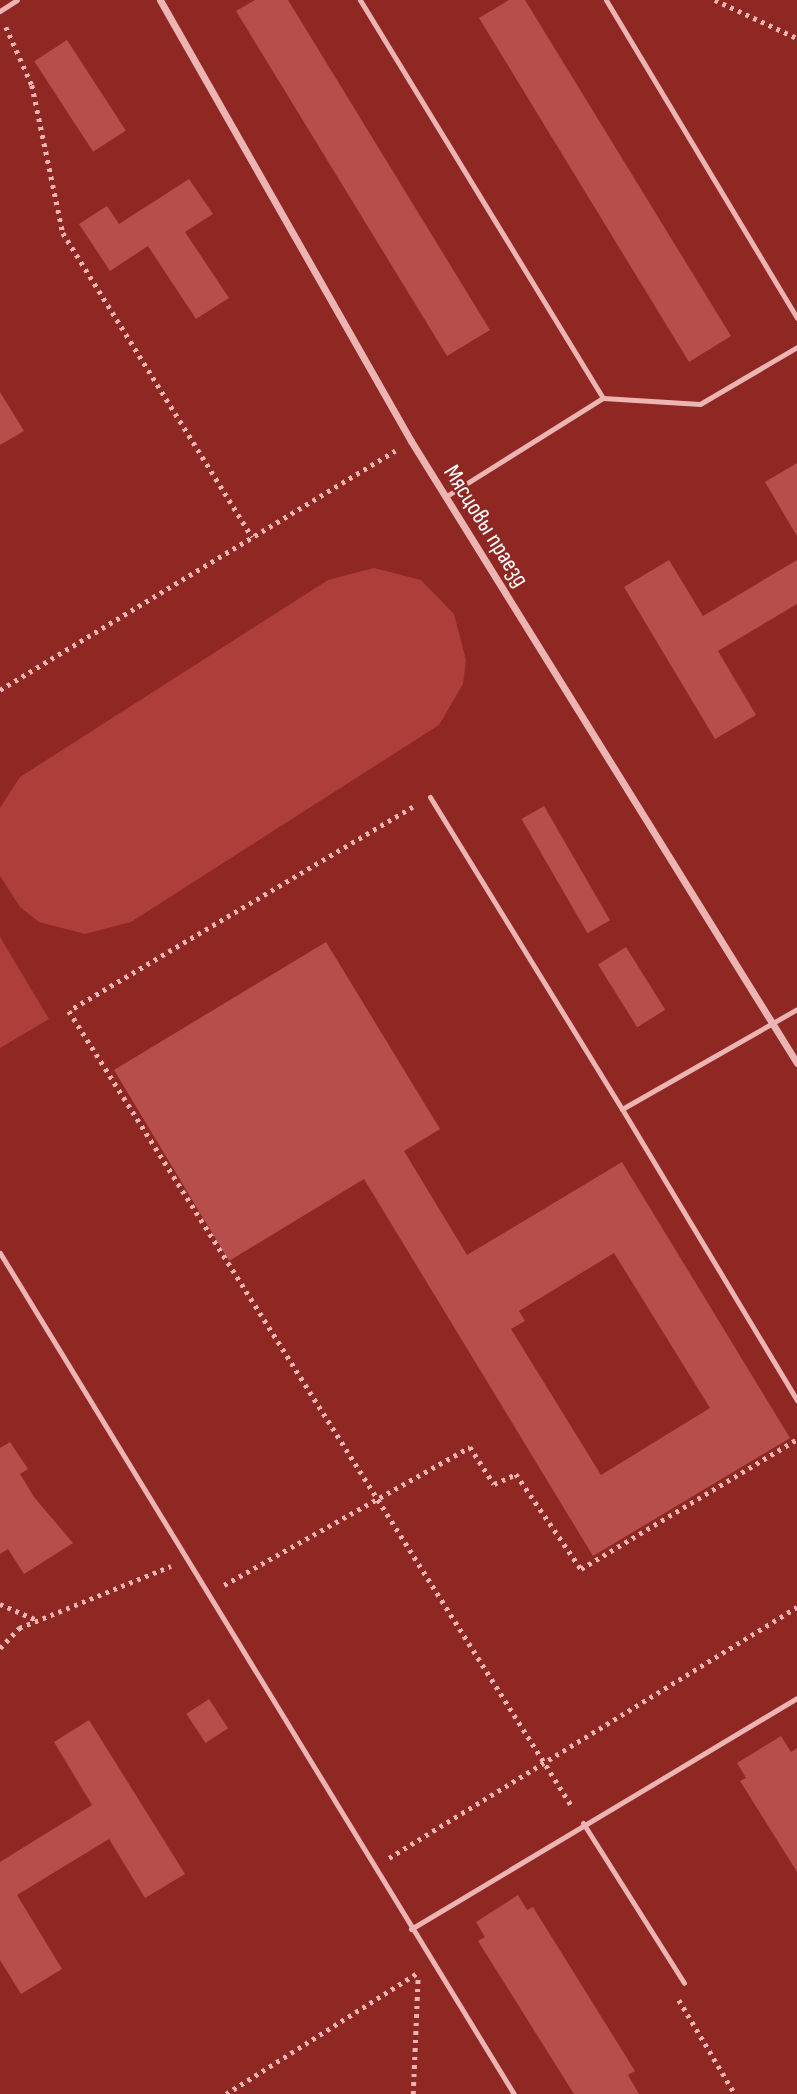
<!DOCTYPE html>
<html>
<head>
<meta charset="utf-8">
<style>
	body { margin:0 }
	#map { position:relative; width:797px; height:2094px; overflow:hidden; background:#8f2722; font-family:"Sofia Sans Condensed",sans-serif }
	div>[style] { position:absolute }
	.green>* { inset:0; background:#ae3e3a }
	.building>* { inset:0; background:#b64e4b; transform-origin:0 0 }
	.path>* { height:4.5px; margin-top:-2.25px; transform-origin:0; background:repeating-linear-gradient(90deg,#ecb4b3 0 3.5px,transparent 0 8.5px) }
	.service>* { height:5px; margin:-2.5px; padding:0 2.5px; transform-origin:2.5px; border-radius:2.5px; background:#ecb4b3 }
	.minor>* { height:7px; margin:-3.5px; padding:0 3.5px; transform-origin:3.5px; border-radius:3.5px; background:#ecb4b3 }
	span { translate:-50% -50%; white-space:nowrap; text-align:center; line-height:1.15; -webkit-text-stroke:5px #8f2722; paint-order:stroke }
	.street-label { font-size:24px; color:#fff }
</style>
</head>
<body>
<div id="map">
	<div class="green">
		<div style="clip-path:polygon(374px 568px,421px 580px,454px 614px,466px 660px,463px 684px,439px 725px,131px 922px,85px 934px,39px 922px,20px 907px,0 876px,0 808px,20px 777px,328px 580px)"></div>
		<div style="clip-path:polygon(0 937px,49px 1019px,0 1048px)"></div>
	</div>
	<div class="building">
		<div style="clip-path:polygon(255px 0,288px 0,490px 330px,447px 356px,236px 11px)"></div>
		<div style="clip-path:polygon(509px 0,525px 0,731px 336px,689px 362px,479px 18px)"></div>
		<div style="left:67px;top:40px;width:108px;height:39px;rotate:57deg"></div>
		<div style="clip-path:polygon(189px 179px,213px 214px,185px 232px,229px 298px,196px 319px,148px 246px,110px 271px,79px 224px,107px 206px,119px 224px)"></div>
		<div style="clip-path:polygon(0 392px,24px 431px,0 445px)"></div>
		<div style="clip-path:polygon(797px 463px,797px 536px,765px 482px)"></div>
		<div style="clip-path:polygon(669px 560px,703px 616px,797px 560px,797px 604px,718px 651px,756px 715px,715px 739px,624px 587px)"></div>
		<div style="left:544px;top:806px;width:132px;height:26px;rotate:60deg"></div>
		<div style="clip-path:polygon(evenodd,326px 942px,440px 1129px,404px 1151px,467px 1255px,622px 1162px,790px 1438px,593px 1556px,364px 1179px,229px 1261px,114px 1070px,326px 942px,614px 1253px,710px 1408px,601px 1475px,511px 1329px,525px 1321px,519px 1311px,614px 1253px)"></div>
		<div style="left:626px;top:947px;width:74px;height:33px;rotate:58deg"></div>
		<div style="clip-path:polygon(10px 1442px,28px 1469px,20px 1474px,34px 1497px,73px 1543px,24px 1574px,8px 1549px,0 1554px,0 1448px)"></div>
		<div style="left:209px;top:1699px;width:35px;height:27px;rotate:57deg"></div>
		<div style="clip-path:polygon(89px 1720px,185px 1874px,145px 1898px,109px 1839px,17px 1895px,62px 1969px,21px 1994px,0 1960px,0 1862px,92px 1805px,54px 1742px)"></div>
		<div style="clip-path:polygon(781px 1736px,791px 1752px,797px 1748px,797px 1872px,740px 1781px,746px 1778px,737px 1763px)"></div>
		<div style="clip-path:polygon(518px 1895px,527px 1910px,533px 1907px,635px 2071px,628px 2075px,639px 2094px,574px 2094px,478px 1941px,485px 1937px,476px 1922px)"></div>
	</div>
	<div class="path">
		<div style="left:715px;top:0;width:90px;rotate:24.9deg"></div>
		<div style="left:6px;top:27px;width:64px;rotate:65.9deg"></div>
		<div style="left:32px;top:85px;width:151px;rotate:78.2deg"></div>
		<div style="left:63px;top:233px;width:358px;rotate:58.1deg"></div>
		<div style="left:0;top:690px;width:462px;rotate:-31.2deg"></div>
		<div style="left:413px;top:807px;width:400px;rotate:149.3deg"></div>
		<div style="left:69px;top:1011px;width:943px;rotate:57.69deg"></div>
		<div style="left:224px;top:1585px;width:282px;rotate:-29.3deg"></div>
		<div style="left:470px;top:1447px;width:44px;rotate:57deg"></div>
		<div style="left:494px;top:1484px;width:24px;rotate:-24deg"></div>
		<div style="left:516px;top:1474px;width:115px;rotate:55.6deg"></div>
		<div style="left:581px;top:1569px;width:252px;rotate:-31deg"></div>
		<div style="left:0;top:1604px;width:40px;rotate:23.4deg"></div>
		<div style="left:0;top:1648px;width:28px;rotate:-46deg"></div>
		<div style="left:19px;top:1628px;width:164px;rotate:-22.2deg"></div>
		<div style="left:389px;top:1858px;width:479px;rotate:-31.6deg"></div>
		<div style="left:679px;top:2000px;width:109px;rotate:59.2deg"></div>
		<div style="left:226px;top:2094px;width:228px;rotate:-32.3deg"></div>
		<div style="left:413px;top:2094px;width:118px;rotate:-87.6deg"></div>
	</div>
	<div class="service">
		<div style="left:360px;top:0;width:466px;rotate:58.6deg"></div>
		<div style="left:606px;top:0;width:371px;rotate:59deg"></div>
		<div style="left:0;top:11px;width:20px;rotate:-33deg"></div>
		<div style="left:445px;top:497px;width:186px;rotate:-32.1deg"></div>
		<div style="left:603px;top:398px;width:97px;rotate:3.5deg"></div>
		<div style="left:700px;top:404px;width:113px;rotate:-30.4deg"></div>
		<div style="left:430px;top:797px;width:366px;rotate:58.4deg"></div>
		<div style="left:622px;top:1109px;width:202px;rotate:-29.7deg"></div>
		<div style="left:622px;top:1109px;width:340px;rotate:59deg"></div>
		<div style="left:0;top:1253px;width:986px;rotate:58.57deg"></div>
		<div style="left:583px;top:1823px;width:189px;rotate:57.7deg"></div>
		<div style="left:411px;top:1929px;width:450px;rotate:-30.9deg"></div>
	</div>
	<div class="minor">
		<div style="left:160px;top:0;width:507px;rotate:60.35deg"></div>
		<div style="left:411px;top:441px;width:732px;rotate:58.18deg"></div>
	</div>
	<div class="street-label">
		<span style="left:486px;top:526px;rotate:58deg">Мясцовы праезд</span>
	</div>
</div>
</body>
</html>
